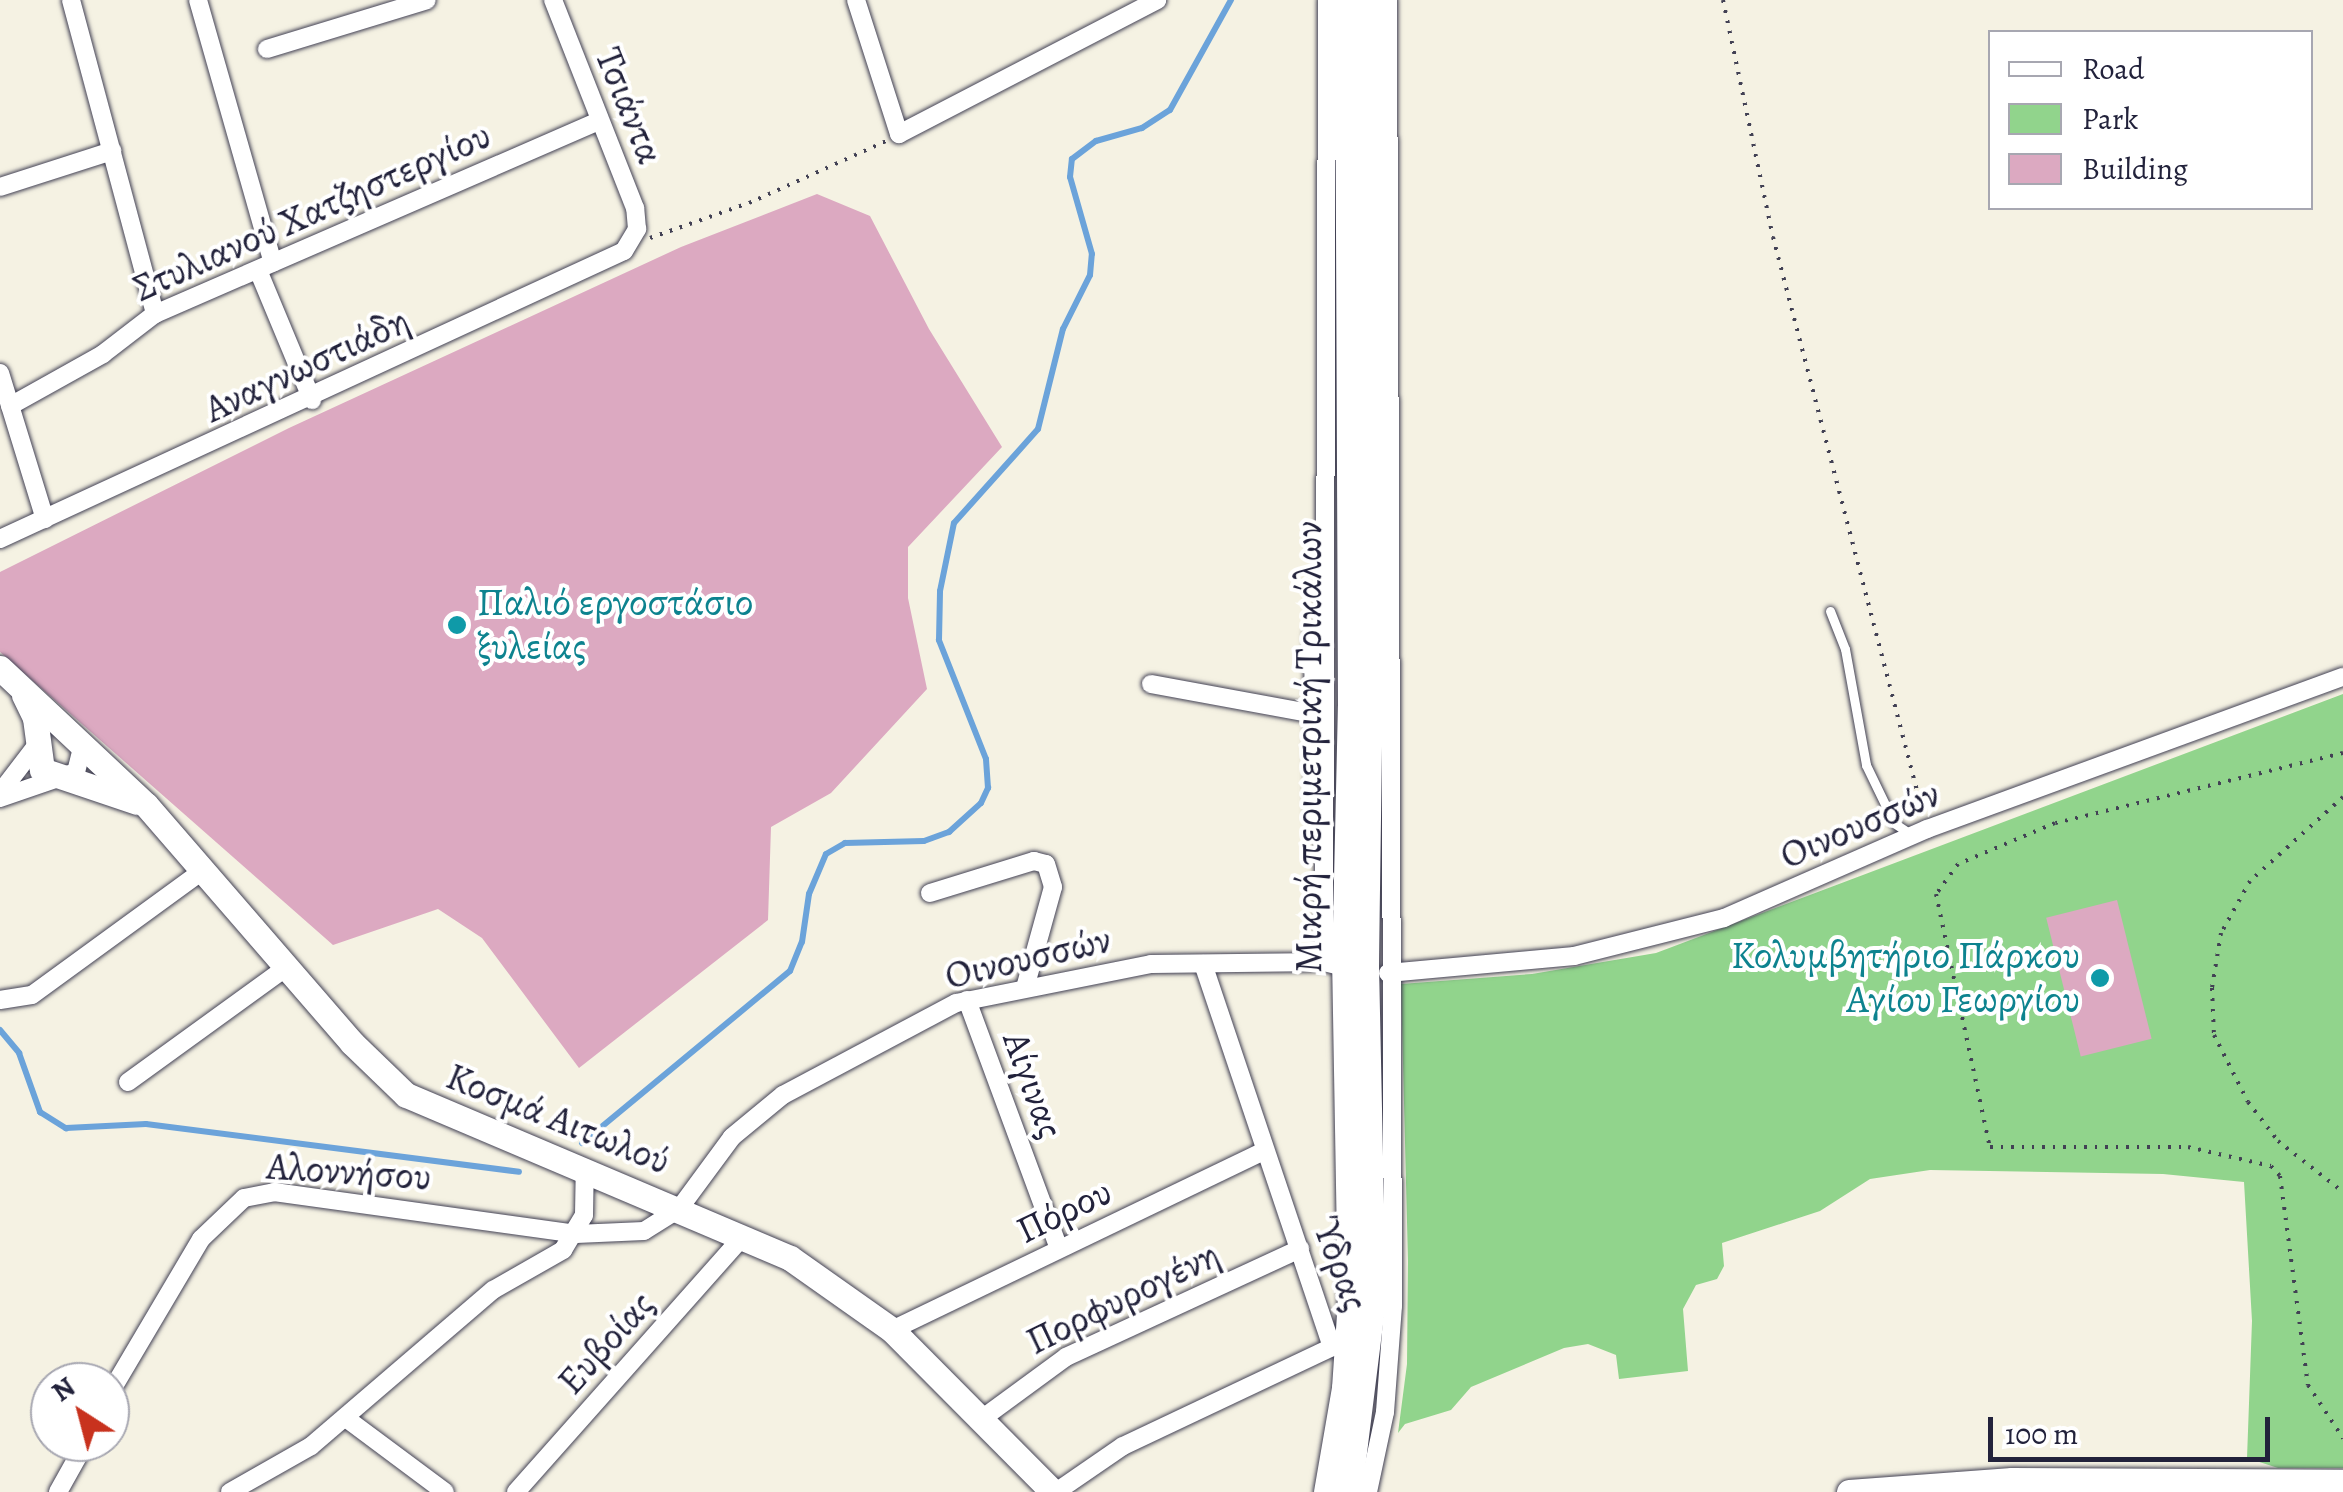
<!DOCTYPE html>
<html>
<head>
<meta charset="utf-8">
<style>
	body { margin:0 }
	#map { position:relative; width:2343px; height:1492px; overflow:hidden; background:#f5f2e3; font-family:Alegreya,serif }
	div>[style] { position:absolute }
	.green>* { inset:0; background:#91d48c }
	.stream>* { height:6px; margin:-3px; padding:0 3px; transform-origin:3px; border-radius:3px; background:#6ba3da }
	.building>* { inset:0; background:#dca9c1; transform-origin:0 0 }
	.path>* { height:4px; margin-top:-2px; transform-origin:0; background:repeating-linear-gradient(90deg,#424154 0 2.5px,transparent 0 10.5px) }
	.roads { filter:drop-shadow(0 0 2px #424154) drop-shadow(0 0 2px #424154) }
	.lane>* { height:9px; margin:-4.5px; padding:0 4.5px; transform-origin:4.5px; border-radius:4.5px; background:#fff }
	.street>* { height:18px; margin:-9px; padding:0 9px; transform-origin:9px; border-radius:9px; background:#fff }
	.secondary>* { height:25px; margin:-12.5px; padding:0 12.5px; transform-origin:12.5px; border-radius:12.5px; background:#fff }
	.dots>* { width:28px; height:28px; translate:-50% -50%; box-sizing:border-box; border:5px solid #fff; border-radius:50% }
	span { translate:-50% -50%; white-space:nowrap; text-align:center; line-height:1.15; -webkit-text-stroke:8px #fff; paint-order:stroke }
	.street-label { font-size:38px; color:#22223b }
	.culture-label { font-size:38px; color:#0d838f }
	.left { translate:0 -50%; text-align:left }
	.right { translate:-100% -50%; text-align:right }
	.legend { position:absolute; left:1988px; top:30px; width:325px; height:180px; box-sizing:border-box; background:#fff; border:2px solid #a7a7b1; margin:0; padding:12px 18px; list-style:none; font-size:30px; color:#22223b }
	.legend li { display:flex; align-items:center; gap:20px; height:50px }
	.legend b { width:50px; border:2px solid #a7a7b1 }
	.north { position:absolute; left:30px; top:1362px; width:100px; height:100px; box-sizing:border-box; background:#fff; border:2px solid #a7a7b1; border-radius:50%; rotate:324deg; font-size:28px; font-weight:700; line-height:40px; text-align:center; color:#22223b }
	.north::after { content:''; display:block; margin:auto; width:35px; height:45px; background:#c8321e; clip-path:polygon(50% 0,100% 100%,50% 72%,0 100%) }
	.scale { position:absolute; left:1988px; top:1417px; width:282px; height:45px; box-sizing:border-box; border:5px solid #22223b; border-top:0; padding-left:12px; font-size:30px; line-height:35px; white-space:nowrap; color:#22223b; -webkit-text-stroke:8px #fff; paint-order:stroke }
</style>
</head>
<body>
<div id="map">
	<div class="green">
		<div style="clip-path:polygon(2343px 694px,2343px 1468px,2278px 1468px,2247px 1458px,2252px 1321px,2244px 1182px,2163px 1174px,1930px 1170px,1870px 1179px,1820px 1211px,1722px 1243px,1724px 1266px,1717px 1279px,1696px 1285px,1683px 1309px,1688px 1371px,1619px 1379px,1616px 1355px,1588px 1344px,1564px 1348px,1471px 1387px,1451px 1410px,1405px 1424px,1398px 1433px,1407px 1364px,1408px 1261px,1401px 984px,1532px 974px,1656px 953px)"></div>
	</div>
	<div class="stream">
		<div style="left:0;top:1030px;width:30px;rotate:50deg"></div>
		<div style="left:19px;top:1053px;width:63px;rotate:70.4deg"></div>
		<div style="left:40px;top:1112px;width:31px;rotate:32deg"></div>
		<div style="left:66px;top:1128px;width:80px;rotate:-2.9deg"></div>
		<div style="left:146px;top:1124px;width:376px;rotate:7.3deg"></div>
		<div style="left:582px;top:1143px;width:270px;rotate:-39.6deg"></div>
		<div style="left:790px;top:971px;width:31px;rotate:-68deg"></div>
		<div style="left:802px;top:942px;width:49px;rotate:-81.7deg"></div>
		<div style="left:809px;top:894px;width:43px;rotate:-67deg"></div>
		<div style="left:826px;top:854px;width:22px;rotate:-30deg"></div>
		<div style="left:845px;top:843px;width:79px;rotate:-1.5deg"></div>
		<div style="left:924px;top:841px;width:27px;rotate:-20deg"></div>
		<div style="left:949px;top:832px;width:43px;rotate:-42.2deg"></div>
		<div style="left:981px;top:803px;width:17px;rotate:-65deg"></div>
		<div style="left:988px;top:788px;width:29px;rotate:-94deg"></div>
		<div style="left:986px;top:759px;width:128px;rotate:-111.6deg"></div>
		<div style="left:939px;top:640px;width:49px;rotate:-88.8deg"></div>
		<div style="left:940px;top:591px;width:69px;rotate:-78.4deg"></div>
		<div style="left:954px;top:523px;width:126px;rotate:-48.2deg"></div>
		<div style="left:1038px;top:429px;width:103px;rotate:-76deg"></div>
		<div style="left:1063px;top:329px;width:60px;rotate:-63.4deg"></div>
		<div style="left:1090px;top:275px;width:21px;rotate:-85deg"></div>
		<div style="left:1092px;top:254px;width:80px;rotate:-105.9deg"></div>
		<div style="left:1070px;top:177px;width:18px;rotate:-84deg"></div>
		<div style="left:1072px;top:159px;width:30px;rotate:-37deg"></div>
		<div style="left:1096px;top:141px;width:48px;rotate:-15.8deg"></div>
		<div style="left:1142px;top:128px;width:33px;rotate:-33deg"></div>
		<div style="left:1170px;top:110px;width:126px;rotate:-61deg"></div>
	</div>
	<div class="building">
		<div style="clip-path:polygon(817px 194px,870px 216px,929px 329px,1002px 447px,908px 547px,908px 598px,927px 689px,831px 793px,771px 827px,768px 920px,579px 1068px,482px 938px,438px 909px,333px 945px,0 652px,0 572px,289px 428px,681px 247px)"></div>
		<div style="left:2117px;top:900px;width:143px;height:73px;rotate:76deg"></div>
	</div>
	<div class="path">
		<div style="left:1723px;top:0;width:242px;rotate:78.1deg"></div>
		<div style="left:1773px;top:237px;width:592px;rotate:75.42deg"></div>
		<div style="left:650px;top:238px;width:105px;rotate:-19.5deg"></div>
		<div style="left:749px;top:203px;width:150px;rotate:-24.3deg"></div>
		<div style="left:2343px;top:753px;width:296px;rotate:166.3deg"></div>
		<div style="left:2055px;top:823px;width:105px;rotate:157.1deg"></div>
		<div style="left:1958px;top:864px;width:37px;rotate:126deg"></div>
		<div style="left:1936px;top:894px;width:259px;rotate:78deg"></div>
		<div style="left:1990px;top:1147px;width:198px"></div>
		<div style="left:2188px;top:1147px;width:85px;rotate:12.9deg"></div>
		<div style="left:2271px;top:1166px;width:13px;rotate:48deg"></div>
		<div style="left:2280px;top:1176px;width:211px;rotate:82.4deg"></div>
		<div style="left:2308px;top:1385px;width:64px;rotate:56.6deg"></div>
		<div style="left:2343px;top:797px;width:125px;rotate:137.9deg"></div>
		<div style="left:2250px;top:881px;width:60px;rotate:119.1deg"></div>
		<div style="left:2221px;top:933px;width:56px;rotate:99.3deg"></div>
		<div style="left:2212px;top:988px;width:47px;rotate:87.6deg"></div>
		<div style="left:2214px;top:1035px;width:75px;rotate:63.1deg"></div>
		<div style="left:2248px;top:1102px;width:49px;rotate:52.4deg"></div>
		<div style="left:2278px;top:1141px;width:83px;rotate:38.1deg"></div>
	</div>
	<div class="roads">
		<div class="lane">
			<div style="left:1830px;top:611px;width:41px;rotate:68.5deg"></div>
			<div style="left:1845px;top:649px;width:118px;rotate:79.7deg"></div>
			<div style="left:1866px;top:765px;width:64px;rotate:64.2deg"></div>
			<div style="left:1894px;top:823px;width:22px;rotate:34deg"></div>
		</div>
		<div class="street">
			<div style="left:71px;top:0;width:325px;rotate:75deg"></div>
			<div style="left:198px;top:0;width:273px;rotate:74.1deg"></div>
			<div style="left:856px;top:0;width:141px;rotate:72.2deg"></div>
			<div style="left:899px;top:134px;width:291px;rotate:-27.4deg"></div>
			<div style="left:267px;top:49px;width:167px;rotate:-17deg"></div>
			<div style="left:0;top:187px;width:118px;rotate:-17.8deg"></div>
			<div style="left:258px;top:270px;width:141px;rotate:67.4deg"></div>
			<div style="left:0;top:373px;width:153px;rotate:72.9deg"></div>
			<div style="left:10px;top:406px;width:107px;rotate:-29.2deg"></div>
			<div style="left:103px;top:354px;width:66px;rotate:-37.6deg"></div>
			<div style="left:155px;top:314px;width:482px;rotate:-23.5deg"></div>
			<div style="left:0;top:539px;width:687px;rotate:-24.78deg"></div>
			<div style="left:624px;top:251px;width:26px;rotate:-59deg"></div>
			<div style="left:637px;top:229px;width:21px;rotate:-95deg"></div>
			<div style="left:635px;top:208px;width:224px;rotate:-111.5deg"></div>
			<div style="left:1313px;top:634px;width:184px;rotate:89.4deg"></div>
			<div style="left:1151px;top:684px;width:166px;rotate:10.4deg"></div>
			<div style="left:0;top:793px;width:64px;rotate:-52.6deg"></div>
			<div style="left:0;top:798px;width:80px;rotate:-18.9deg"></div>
			<div style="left:76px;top:772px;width:29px;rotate:-76deg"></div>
			<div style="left:930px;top:893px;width:109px;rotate:-17.1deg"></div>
			<div style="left:1034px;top:861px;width:12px;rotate:14deg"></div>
			<div style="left:1046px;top:864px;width:24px;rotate:73deg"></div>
			<div style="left:1053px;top:887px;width:105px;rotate:105.5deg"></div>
			<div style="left:1324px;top:962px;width:962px;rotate:-89.82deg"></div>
			<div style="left:1388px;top:973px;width:187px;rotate:-5.2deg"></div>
			<div style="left:1574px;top:956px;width:155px;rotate:-14.2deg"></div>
			<div style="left:1724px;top:918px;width:222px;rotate:-23.7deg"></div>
			<div style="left:1927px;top:829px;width:443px;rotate:-20.1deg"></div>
			<div style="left:0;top:1000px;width:32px;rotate:-9deg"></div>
			<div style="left:32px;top:995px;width:214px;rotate:-36.1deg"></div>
			<div style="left:967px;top:1000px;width:265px;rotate:69.7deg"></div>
			<div style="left:128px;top:1082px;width:196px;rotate:-35.9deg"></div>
			<div style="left:892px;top:1330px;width:413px;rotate:-25.7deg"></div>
			<div style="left:110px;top:1393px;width:179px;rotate:-59.4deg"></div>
			<div style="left:201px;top:1239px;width:59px;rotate:-43.6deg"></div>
			<div style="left:244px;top:1198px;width:31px;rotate:-11deg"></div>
			<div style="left:274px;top:1192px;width:305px;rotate:7.9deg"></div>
			<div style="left:576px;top:1234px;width:68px;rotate:-2.5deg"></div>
			<div style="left:644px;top:1231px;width:41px;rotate:-32.2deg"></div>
			<div style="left:679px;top:1209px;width:89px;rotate:-53.6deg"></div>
			<div style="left:732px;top:1137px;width:66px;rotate:-39.5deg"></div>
			<div style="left:783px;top:1095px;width:196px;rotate:-28deg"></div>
			<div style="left:956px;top:1003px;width:199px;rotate:-11.3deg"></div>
			<div style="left:1151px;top:964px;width:173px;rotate:-0.7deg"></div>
			<div style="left:1324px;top:962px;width:21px;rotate:14deg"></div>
			<div style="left:983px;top:1418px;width:103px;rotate:-36.3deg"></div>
			<div style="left:1066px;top:1357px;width:258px;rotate:-24.8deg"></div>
			<div style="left:347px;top:1419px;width:122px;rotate:36.7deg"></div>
			<div style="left:58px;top:1492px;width:57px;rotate:-60.8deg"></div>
			<div style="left:230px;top:1492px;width:93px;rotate:-29.6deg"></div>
			<div style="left:311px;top:1446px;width:240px;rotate:-40.6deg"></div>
			<div style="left:493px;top:1290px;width:81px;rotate:-29.7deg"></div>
			<div style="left:563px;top:1250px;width:41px;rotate:-59deg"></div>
			<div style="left:584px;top:1215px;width:39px;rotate:-89deg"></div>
			<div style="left:516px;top:1492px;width:342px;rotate:-48.4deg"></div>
			<div style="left:1056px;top:1492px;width:81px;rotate:-34.5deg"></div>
			<div style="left:1123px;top:1446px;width:231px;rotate:-25.3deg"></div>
			<div style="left:1332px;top:1347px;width:404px;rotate:-108.6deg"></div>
			<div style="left:1368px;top:1492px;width:82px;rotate:-78deg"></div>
			<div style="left:1385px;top:1412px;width:106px;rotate:-85.7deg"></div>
			<div style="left:1393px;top:1306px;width:1306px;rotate:-90.22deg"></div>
		</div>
		<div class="secondary">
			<div style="left:0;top:668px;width:200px;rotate:43.2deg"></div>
			<div style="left:146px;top:805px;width:315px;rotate:49.1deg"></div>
			<div style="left:352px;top:1043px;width:75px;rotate:43.9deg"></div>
			<div style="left:406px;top:1095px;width:417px;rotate:23deg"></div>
			<div style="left:790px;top:1258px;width:125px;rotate:35.2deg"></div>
			<div style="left:892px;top:1330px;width:228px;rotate:45.2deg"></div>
			<div style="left:24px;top:695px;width:25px;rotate:64deg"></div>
			<div style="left:35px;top:718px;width:52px;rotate:82.3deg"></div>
			<div style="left:42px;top:770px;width:100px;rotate:18.6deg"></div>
			<div style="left:1326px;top:1492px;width:106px;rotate:-80.2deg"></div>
			<div style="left:1344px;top:1388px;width:89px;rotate:-86.1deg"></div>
			<div style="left:1350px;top:1299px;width:332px;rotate:-91deg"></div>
			<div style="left:1344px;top:967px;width:261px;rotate:-88.7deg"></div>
			<div style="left:1350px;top:706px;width:706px;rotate:-90.24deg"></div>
			<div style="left:1349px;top:1492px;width:194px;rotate:-82.9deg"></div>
			<div style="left:1373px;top:1299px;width:338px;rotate:-91.2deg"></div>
			<div style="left:1366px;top:961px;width:427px;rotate:-89.2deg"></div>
			<div style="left:1372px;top:534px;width:534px;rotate:-90.43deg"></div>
			<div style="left:1849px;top:1492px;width:163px;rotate:-4.2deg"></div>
			<div style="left:2012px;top:1480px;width:331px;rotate:0.3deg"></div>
		</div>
	</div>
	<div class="dots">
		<div style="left:457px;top:625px;background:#0f9aa8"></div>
		<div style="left:2100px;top:978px;background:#0f9aa8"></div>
	</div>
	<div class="street-label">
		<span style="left:629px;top:106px;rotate:68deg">Τσιάντα</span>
		<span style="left:312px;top:212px;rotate:-24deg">Στυλιανού Χατζηστεργίου</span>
		<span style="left:307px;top:365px;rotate:-25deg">Αναγνωστιάδη</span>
		<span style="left:1309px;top:747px;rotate:-90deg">Μικρή περιμετρική Τρικάλων</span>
		<span style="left:1860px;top:825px;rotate:-23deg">Οινουσσών</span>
		<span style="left:1028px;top:958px;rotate:-13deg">Οινουσσών</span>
		<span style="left:1033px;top:1085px;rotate:70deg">Αίγινας</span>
		<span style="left:558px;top:1119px;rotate:22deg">Κοσμά Αιτωλού</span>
		<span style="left:349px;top:1172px;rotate:4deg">Αλοννήσου</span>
		<span style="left:1064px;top:1211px;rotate:-26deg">Πόρου</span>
		<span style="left:1340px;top:1264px;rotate:70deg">Ύδρας</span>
		<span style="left:1123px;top:1298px;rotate:-26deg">Πορφυρογένη</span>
		<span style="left:606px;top:1343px;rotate:-48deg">Ευβοίας</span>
	</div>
	<div class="culture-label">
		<span class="left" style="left:477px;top:625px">Παλιό εργοστάσιο<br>ξυλείας</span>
		<span class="right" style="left:2080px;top:978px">Κολυμβητήριο Πάρκου<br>Αγίου Γεωργίου</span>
	</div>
	<ul class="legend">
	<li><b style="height:12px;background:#fff"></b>Road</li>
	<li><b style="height:28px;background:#91d48c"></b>Park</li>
	<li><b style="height:28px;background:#dca9c1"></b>Building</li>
	</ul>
	<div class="north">N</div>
	<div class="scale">100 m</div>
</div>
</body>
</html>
